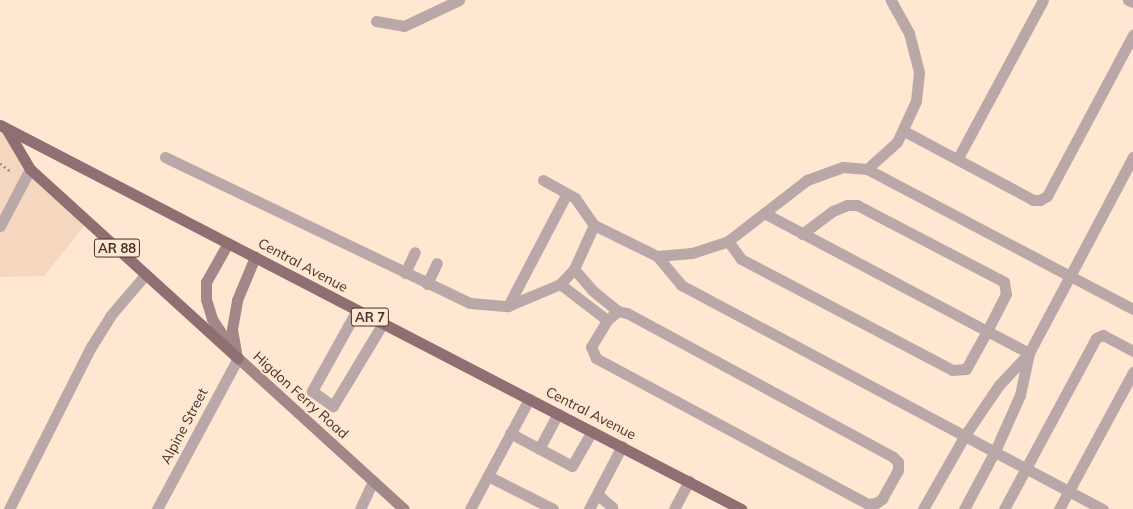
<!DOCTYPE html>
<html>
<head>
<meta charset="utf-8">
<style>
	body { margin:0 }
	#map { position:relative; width:1133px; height:509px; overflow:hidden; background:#ffe7d1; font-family:Mulish,sans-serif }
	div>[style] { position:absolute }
	.built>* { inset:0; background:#f4d7be }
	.path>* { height:2.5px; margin-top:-1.25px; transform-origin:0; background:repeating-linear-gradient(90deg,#a69483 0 2px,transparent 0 5px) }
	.service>* { height:11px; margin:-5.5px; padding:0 5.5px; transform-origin:5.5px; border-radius:5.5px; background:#baa8a9 }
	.minor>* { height:11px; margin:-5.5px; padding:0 5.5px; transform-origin:5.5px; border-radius:5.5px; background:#baa8a9 }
	.tertiary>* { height:11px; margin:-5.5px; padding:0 5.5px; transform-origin:5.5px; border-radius:5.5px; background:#baa8a9 }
	.secondary>* { height:11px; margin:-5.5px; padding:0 5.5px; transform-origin:5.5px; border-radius:5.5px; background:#a28789 }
	.primary>* { height:11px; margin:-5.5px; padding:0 5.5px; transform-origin:5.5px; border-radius:5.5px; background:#8f6f71 }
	span { translate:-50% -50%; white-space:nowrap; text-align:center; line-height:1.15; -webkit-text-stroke:4px #ffe7d1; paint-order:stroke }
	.shield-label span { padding:1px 3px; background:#ffe7d1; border:1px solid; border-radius:3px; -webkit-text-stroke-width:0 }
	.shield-label { font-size:13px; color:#41352b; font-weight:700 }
	.street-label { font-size:14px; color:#41352b }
</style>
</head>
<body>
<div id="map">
	<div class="built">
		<div style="clip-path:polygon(0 125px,30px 169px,88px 221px,44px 276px,0 277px)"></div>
	</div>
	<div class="path">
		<div style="left:0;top:163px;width:15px;rotate:37deg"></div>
	</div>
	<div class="service">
		<div style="left:1128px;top:0;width:5px;rotate:22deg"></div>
		<div style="left:376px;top:21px;width:28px;rotate:10deg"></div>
		<div style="left:404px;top:26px;width:61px;rotate:-25.3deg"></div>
		<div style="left:904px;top:131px;width:146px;rotate:28.1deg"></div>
		<div style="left:1033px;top:200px;width:7px"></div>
		<div style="left:1040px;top:200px;width:8px;rotate:-30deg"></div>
		<div style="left:1047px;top:196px;width:183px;rotate:-61.9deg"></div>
		<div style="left:165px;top:157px;width:338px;rotate:25.6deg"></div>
		<div style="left:470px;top:303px;width:38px;rotate:5deg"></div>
		<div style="left:508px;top:306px;width:56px;rotate:-22.9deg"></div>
		<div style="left:560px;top:284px;width:21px;rotate:-47deg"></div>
		<div style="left:574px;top:269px;width:48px;rotate:-65.6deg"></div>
		<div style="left:958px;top:158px;width:179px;rotate:-61.7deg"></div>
		<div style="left:867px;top:169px;width:229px;rotate:27.8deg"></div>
		<div style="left:1070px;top:276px;width:135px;rotate:-62.1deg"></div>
		<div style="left:543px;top:180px;width:37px;rotate:29deg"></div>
		<div style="left:575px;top:198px;width:33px;rotate:55deg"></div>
		<div style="left:594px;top:225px;width:70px;rotate:26.2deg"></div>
		<div style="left:657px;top:256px;width:38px;rotate:50deg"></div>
		<div style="left:681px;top:285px;width:478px;rotate:28deg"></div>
		<div style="left:802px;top:234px;width:39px;rotate:-37deg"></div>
		<div style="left:833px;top:211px;width:15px;rotate:-23deg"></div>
		<div style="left:847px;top:205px;width:10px"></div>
		<div style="left:857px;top:205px;width:166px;rotate:27.6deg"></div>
		<div style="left:1004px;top:282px;width:12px;rotate:81deg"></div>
		<div style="left:1006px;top:294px;width:42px;rotate:117.2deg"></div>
		<div style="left:987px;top:331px;width:47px;rotate:27.6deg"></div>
		<div style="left:1029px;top:353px;width:87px;rotate:-62deg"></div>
		<div style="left:1070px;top:276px;width:71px;rotate:27.6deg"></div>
		<div style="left:728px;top:241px;width:22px;rotate:54deg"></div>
		<div style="left:741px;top:259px;width:238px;rotate:27.7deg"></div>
		<div style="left:952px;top:370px;width:14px;rotate:-4deg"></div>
		<div style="left:966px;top:369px;width:43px;rotate:-61.1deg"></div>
		<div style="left:987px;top:331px;width:252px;rotate:-152.1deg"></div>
		<div style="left:657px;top:256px;width:35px;rotate:-5deg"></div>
		<div style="left:692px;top:253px;width:38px;rotate:-18deg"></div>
		<div style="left:728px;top:241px;width:100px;rotate:-37.7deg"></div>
		<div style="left:807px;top:180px;width:38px;rotate:-20deg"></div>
		<div style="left:843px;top:167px;width:24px;rotate:5deg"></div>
		<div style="left:867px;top:169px;width:40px;rotate:-42deg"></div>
		<div style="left:897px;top:142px;width:45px;rotate:-65.1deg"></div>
		<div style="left:916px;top:101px;width:29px;rotate:-84deg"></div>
		<div style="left:919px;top:72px;width:40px;rotate:-104.4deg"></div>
		<div style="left:909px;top:33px;width:38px;rotate:-119deg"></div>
		<div style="left:574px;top:269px;width:29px;rotate:49deg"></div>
		<div style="left:593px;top:291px;width:32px;rotate:39deg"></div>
		<div style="left:405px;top:273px;width:23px;rotate:-65deg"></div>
		<div style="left:427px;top:284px;width:23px;rotate:-65deg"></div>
		<div style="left:560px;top:284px;width:59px;rotate:37.5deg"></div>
		<div style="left:508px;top:306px;width:127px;rotate:-62.4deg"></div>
		<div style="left:357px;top:310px;width:93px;rotate:119.1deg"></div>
		<div style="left:312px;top:391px;width:26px;rotate:36deg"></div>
		<div style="left:333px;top:406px;width:97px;rotate:-58.9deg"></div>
		<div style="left:618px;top:311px;width:9px;rotate:13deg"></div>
		<div style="left:627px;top:313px;width:302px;rotate:28.4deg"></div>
		<div style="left:893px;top:457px;width:7px;rotate:45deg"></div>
		<div style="left:898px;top:462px;width:8px;rotate:90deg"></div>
		<div style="left:898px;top:470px;width:33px;rotate:119deg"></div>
		<div style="left:882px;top:499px;width:7px;rotate:146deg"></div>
		<div style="left:876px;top:503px;width:8px;rotate:173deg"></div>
		<div style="left:868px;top:504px;width:309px;rotate:-151.8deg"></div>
		<div style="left:596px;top:358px;width:12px;rotate:-114deg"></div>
		<div style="left:591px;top:347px;width:31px;rotate:-59deg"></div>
		<div style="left:607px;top:320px;width:14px;rotate:-39deg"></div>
		<div style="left:510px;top:433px;width:70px;rotate:28deg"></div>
		<div style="left:572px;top:466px;width:40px;rotate:-60.3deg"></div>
		<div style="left:539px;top:449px;width:40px;rotate:-62deg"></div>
		<div style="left:488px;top:476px;width:73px;rotate:26.9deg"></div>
		<div style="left:597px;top:494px;width:20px;rotate:41deg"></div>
		<div style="left:612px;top:507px;width:2px;rotate:117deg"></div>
		<div style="left:9px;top:509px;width:182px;rotate:-63.2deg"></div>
		<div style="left:91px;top:347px;width:36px;rotate:-58deg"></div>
		<div style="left:110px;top:316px;width:55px;rotate:-49.4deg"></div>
		<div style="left:360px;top:509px;width:31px;rotate:-65deg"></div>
		<div style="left:589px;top:509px;width:71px;rotate:-62.4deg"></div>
		<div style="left:674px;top:509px;width:32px;rotate:-62deg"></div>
		<div style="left:923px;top:509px;width:85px;rotate:-60.4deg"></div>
		<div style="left:965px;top:435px;width:60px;rotate:-55.8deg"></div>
		<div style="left:999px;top:385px;width:44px;rotate:-46.8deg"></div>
		<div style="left:1029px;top:353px;width:43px;rotate:102.1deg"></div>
		<div style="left:1020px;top:395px;width:61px;rotate:114.1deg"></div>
		<div style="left:995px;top:451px;width:66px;rotate:118.1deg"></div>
		<div style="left:1004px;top:509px;width:194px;rotate:-61.7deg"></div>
		<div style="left:1096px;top:338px;width:8px;rotate:-23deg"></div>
		<div style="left:1103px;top:335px;width:34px;rotate:28deg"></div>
		<div style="left:1059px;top:509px;width:156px;rotate:-61.6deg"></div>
	</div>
	<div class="minor">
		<div style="left:0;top:226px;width:64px;rotate:-62.2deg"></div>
		<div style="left:157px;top:509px;width:171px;rotate:-61.8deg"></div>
	</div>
	<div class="tertiary">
		<div style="left:470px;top:509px;width:125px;rotate:-61.8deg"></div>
	</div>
	<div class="secondary">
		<div style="left:228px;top:243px;width:45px;rotate:119.4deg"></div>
		<div style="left:206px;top:282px;width:17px;rotate:90deg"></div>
		<div style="left:206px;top:299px;width:21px;rotate:73deg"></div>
		<div style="left:212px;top:319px;width:47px;rotate:56.3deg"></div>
		<div style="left:238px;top:358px;width:224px;rotate:42.3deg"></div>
		<div style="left:236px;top:352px;width:23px;rotate:-100deg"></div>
		<div style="left:232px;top:329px;width:29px;rotate:-80deg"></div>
		<div style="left:237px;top:300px;width:47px;rotate:-67.3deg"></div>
	</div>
	<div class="primary">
		<div style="left:0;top:125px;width:835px;rotate:27.39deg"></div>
		<div style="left:7px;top:130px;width:45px;rotate:59.5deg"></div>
		<div style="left:30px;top:169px;width:281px;rotate:42.3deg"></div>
	</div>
	<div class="shield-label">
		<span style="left:117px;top:248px">AR 88</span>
		<span style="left:370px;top:317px">AR 7</span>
	</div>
	<div class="street-label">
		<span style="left:303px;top:265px;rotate:28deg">Central Avenue</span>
		<span style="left:301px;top:395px;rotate:42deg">Higdon Ferry Road</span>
		<span style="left:591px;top:413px;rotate:27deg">Central Avenue</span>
		<span style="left:184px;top:426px;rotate:-62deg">Alpine Street</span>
	</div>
</div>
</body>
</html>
